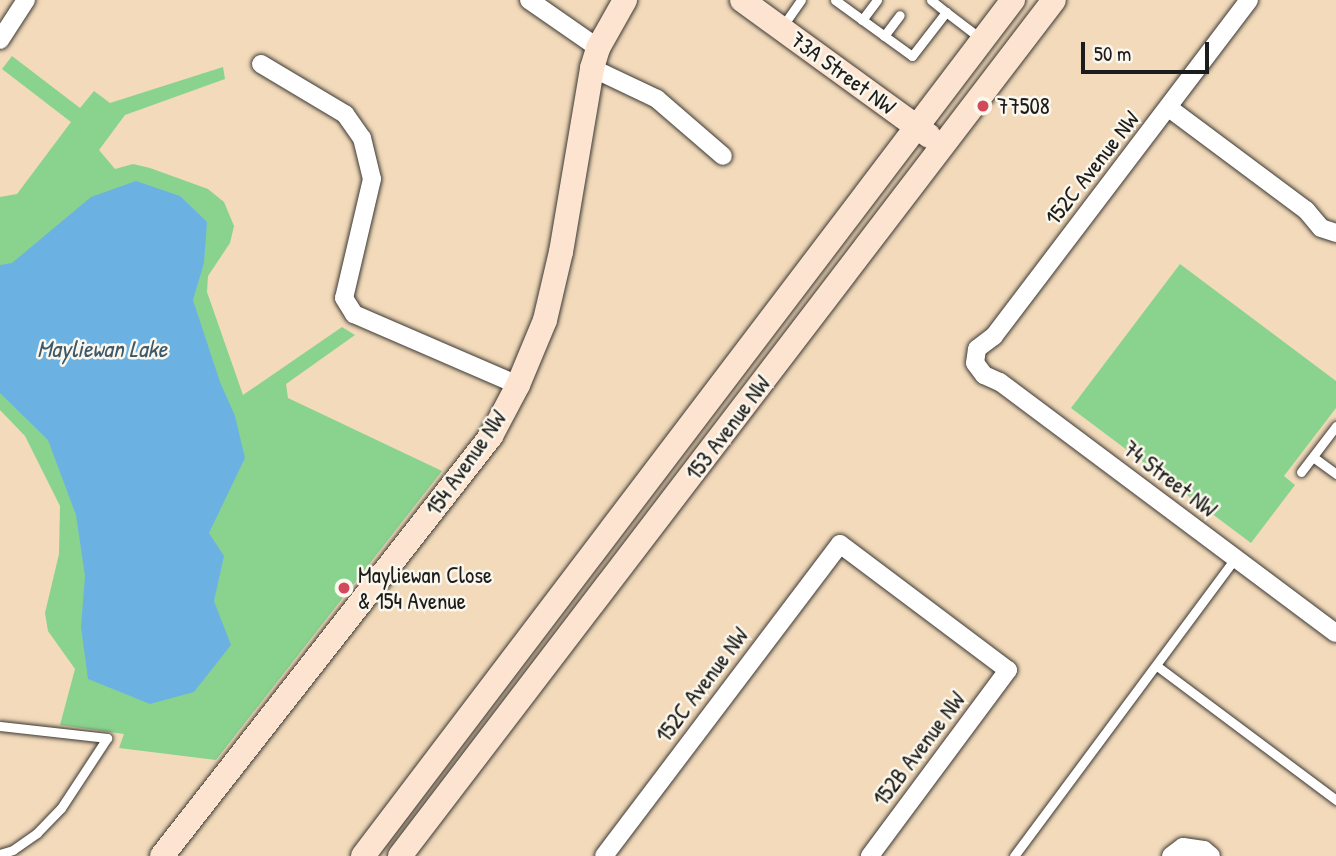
<!DOCTYPE html>
<html>
<head>
<meta charset="utf-8">
<style>
	body { margin:0 }
	#map { position:relative; width:1336px; height:856px; overflow:hidden; background:#f2daba; font-family:"Patrick Hand",sans-serif }
	div>[style] { position:absolute }
	.green>* { inset:0; background:#8ad38f }
	.water>* { inset:0; background:#6bb2e2 }
	.roads { filter:drop-shadow(0 0 2px #3c3834) drop-shadow(0 0 2px #3c3834) }
	.lane>* { height:9px; margin:-4.5px; padding:0 4.5px; transform-origin:4.5px; border-radius:4.5px; background:#fff }
	.street>* { height:18px; margin:-9px; padding:0 9px; transform-origin:9px; border-radius:9px; background:#fff }
	.secondary>* { height:24px; margin:-12px; padding:0 12px; transform-origin:12px; border-radius:12px; background:#fde4d0 }
	.dots>* { width:19px; height:19px; translate:-50% -50%; box-sizing:border-box; border:4px solid #fbf7ec; border-radius:50% }
	span { translate:-50% -50%; white-space:nowrap; text-align:center; line-height:1.15; -webkit-text-stroke:5px #fbf7ec; paint-order:stroke }
	.street-label { font-size:23px; color:#1c1c1c }
	.poi-label { font-size:23px; color:#1c1c1c }
	.left { translate:0 -50%; text-align:left }
	.water-label { font-size:24px; color:#3c586b; font-style:italic }
	.scale { position:absolute; left:1081px; top:42px; width:128px; height:32px; box-sizing:border-box; border:4px solid #1c1c1c; border-top:0; padding-left:9px; font-size:21px; line-height:24px; white-space:nowrap; color:#1c1c1c; -webkit-text-stroke:5px #fbf7ec; paint-order:stroke }
</style>
</head>
<body>
<div id="map">
	<div class="green">
		<div style="clip-path:polygon(12px 56px,80px 108px,94px 91px,110px 103px,223px 67px,225px 79px,125px 115px,99px 150px,115px 169px,133px 164px,150px 168px,208px 189px,224px 202px,234px 226px,230px 243px,208px 276px,207px 292px,243px 395px,342px 327px,355px 335px,286px 384px,288px 398px,442px 471px,216px 760px,119px 748px,124px 734px,60px 725px,75px 669px,48px 631px,45px 613px,59px 554px,60px 506px,25px 436px,0 410px,0 197px,17px 194px,71px 122px,2px 69px)"></div>
		<div style="clip-path:polygon(1180px 264px,1336px 381px,1336px 408px,1284px 476px,1295px 485px,1251px 543px,1071px 408px)"></div>
	</div>
	<div class="water">
		<div style="clip-path:polygon(136px 181px,180px 196px,207px 222px,204px 263px,193px 300px,220px 382px,235px 416px,245px 458px,209px 533px,224px 556px,214px 601px,231px 645px,194px 692px,150px 704px,88px 679px,81px 627px,85px 576px,76px 515px,48px 440px,0 393px,0 265px,12px 263px,91px 197px)"></div>
	</div>
	<div class="roads">
		<div class="lane">
			<div style="left:835px;top:0;width:95px;rotate:36deg"></div>
			<div style="left:912px;top:56px;width:56px;rotate:-52.3deg"></div>
			<div style="left:946px;top:12px;width:43px;rotate:37.4deg"></div>
			<div style="left:931px;top:0;width:19px;rotate:39deg"></div>
			<div style="left:862px;top:20px;width:25px;rotate:-53deg"></div>
			<div style="left:782px;top:27px;width:33px;rotate:-55deg"></div>
			<div style="left:884px;top:36px;width:26px;rotate:-53deg"></div>
			<div style="left:1313px;top:457px;width:29px;rotate:36deg"></div>
			<div style="left:1301px;top:472px;width:58px;rotate:-52.7deg"></div>
			<div style="left:1157px;top:666px;width:224px;rotate:36.8deg"></div>
			<div style="left:0;top:726px;width:108px;rotate:6.4deg"></div>
			<div style="left:107px;top:738px;width:84px;rotate:123.3deg"></div>
			<div style="left:61px;top:808px;width:35px;rotate:134deg"></div>
			<div style="left:37px;top:833px;width:29px;rotate:145deg"></div>
			<div style="left:13px;top:850px;width:14px;rotate:163deg"></div>
			<div style="left:1014px;top:856px;width:371px;rotate:-53.4deg"></div>
		</div>
		<div class="street">
			<div style="left:529px;top:0;width:84px;rotate:34.8deg"></div>
			<div style="left:1249px;top:0;width:422px;rotate:127.2deg"></div>
			<div style="left:994px;top:336px;width:21px;rotate:143deg"></div>
			<div style="left:977px;top:349px;width:14px;rotate:98deg"></div>
			<div style="left:975px;top:363px;width:15px;rotate:53deg"></div>
			<div style="left:984px;top:375px;width:17px;rotate:24deg"></div>
			<div style="left:1000px;top:382px;width:419px;rotate:36.8deg"></div>
			<div style="left:0;top:40px;width:48px;rotate:-57deg"></div>
			<div style="left:261px;top:64px;width:98px;rotate:30.8deg"></div>
			<div style="left:345px;top:114px;width:29px;rotate:55deg"></div>
			<div style="left:362px;top:138px;width:42px;rotate:76.3deg"></div>
			<div style="left:372px;top:179px;width:122px;rotate:103.2deg"></div>
			<div style="left:344px;top:298px;width:19px;rotate:58deg"></div>
			<div style="left:354px;top:314px;width:179px;rotate:23.4deg"></div>
			<div style="left:592px;top:68px;width:72px;rotate:25.5deg"></div>
			<div style="left:657px;top:99px;width:87px;rotate:40.8deg"></div>
			<div style="left:1169px;top:108px;width:171px;rotate:36.7deg"></div>
			<div style="left:1306px;top:210px;width:23px;rotate:50deg"></div>
			<div style="left:1321px;top:228px;width:16px;rotate:18deg"></div>
			<div style="left:604px;top:856px;width:391px;rotate:-52.9deg"></div>
			<div style="left:840px;top:544px;width:210px;rotate:36.9deg"></div>
			<div style="left:1008px;top:670px;width:232px;rotate:126.6deg"></div>
			<div style="left:1171px;top:856px;width:15px;rotate:-37deg"></div>
			<div style="left:1183px;top:847px;width:21px;rotate:8deg"></div>
			<div style="left:1204px;top:850px;width:9px;rotate:41deg"></div>
		</div>
		<div class="secondary">
			<div style="left:742px;top:0;width:231px;rotate:36deg"></div>
			<div style="left:162px;top:856px;width:534px;rotate:-51.93deg"></div>
			<div style="left:491px;top:436px;width:58px;rotate:-62.1deg"></div>
			<div style="left:518px;top:385px;width:70px;rotate:-67.4deg"></div>
			<div style="left:545px;top:320px;width:70px;rotate:-76.8deg"></div>
			<div style="left:561px;top:252px;width:187px;rotate:-80.4deg"></div>
			<div style="left:592px;top:68px;width:21px;rotate:-73deg"></div>
			<div style="left:598px;top:48px;width:55px;rotate:-60.6deg"></div>
			<div style="left:363px;top:856px;width:1075px;rotate:-52.79deg"></div>
			<div style="left:400px;top:856px;width:1077px;rotate:-52.62deg"></div>
		</div>
	</div>
	<div class="dots">
		<div style="left:983px;top:106px;background:#d1495b"></div>
		<div style="left:344px;top:588px;background:#d1495b"></div>
	</div>
	<div class="street-label">
		<span style="left:843px;top:73px;rotate:36deg">73A Street NW</span>
		<span style="left:1092px;top:168px;rotate:-52deg">152C Avenue NW</span>
		<span style="left:728px;top:428px;rotate:-53deg">153 Avenue NW</span>
		<span style="left:466px;top:463px;rotate:-55deg">154 Avenue NW</span>
		<span style="left:1170px;top:479px;rotate:37deg">74 Street NW</span>
		<span style="left:702px;top:685px;rotate:-53deg">152C Avenue NW</span>
		<span style="left:919px;top:749px;rotate:-53deg">152B Avenue NW</span>
	</div>
	<div class="poi-label">
		<span class="left" style="left:997px;top:106px">77508</span>
		<span class="left" style="left:358px;top:588px">Mayliewan Close<br>&amp; 154 Avenue</span>
	</div>
	<div class="water-label">
		<span style="left:102px;top:349px">Mayliewan Lake</span>
	</div>
	<div class="scale">50 m</div>
</div>
</body>
</html>
